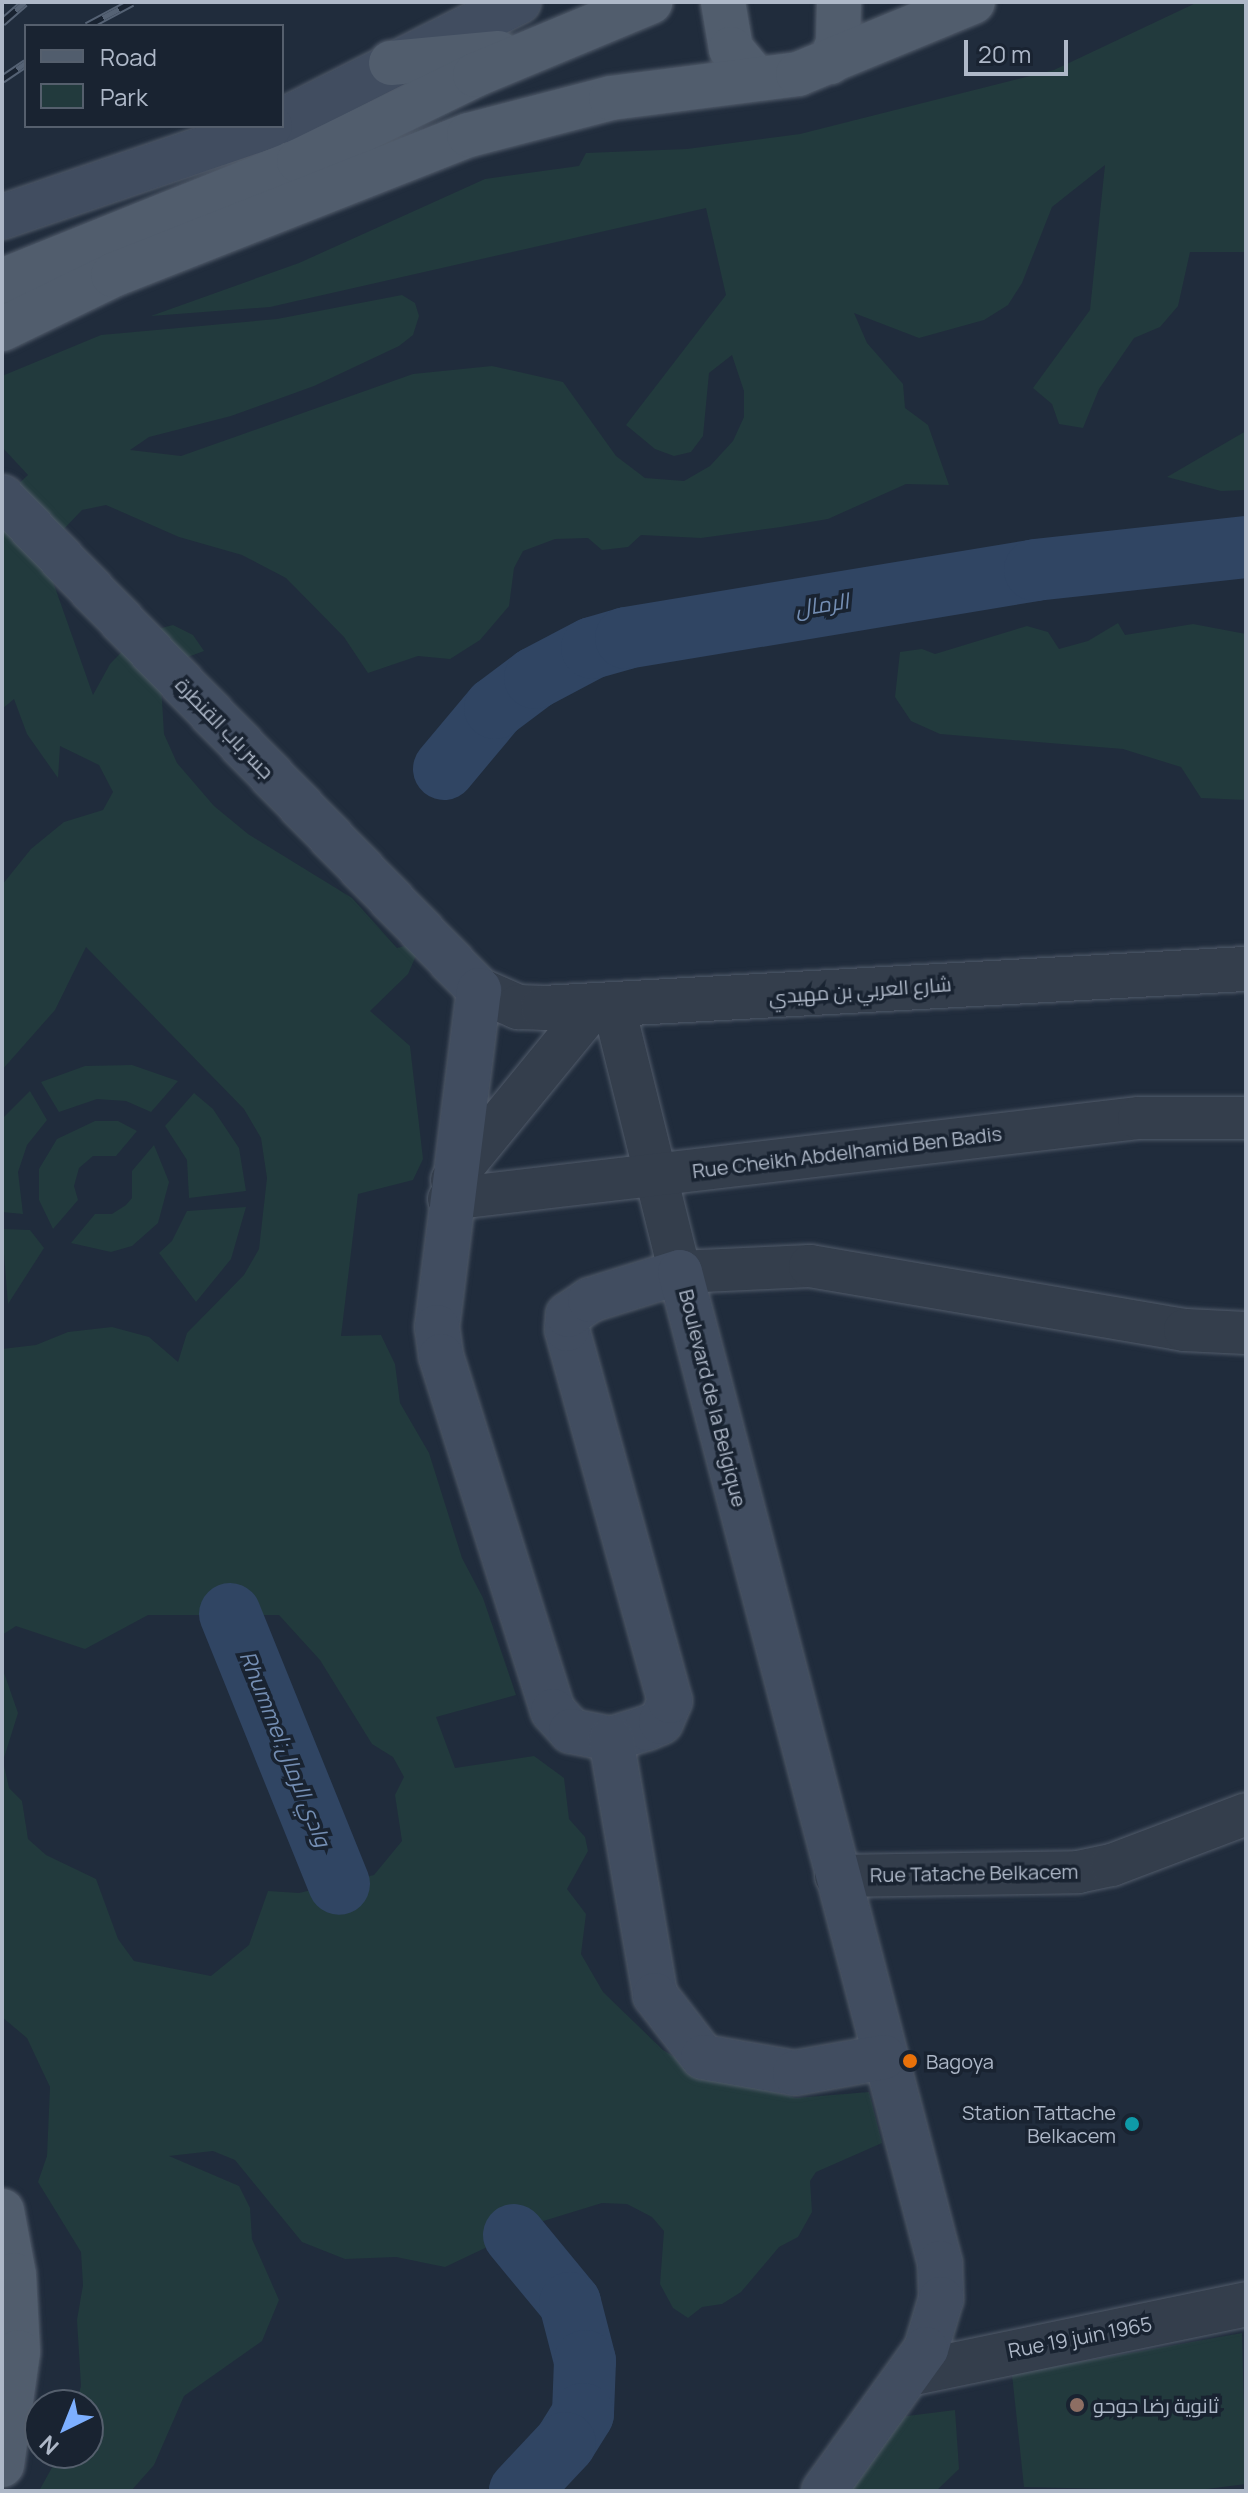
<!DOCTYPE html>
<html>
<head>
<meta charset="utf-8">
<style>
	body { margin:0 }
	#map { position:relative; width:1248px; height:2493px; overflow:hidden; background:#202c3c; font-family:Manrope,Cairo,sans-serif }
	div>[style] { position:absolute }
	.green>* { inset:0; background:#223a3d }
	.river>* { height:62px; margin:-31px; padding:0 31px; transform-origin:31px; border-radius:31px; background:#304563 }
	.roads { filter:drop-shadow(0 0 2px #515b6a) drop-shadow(0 0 2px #515b6a) }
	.minor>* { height:42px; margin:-21px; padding:0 21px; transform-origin:21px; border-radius:21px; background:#343e4c }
	.tertiary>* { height:44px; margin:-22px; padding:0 22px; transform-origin:22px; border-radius:22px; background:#343e4c }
	.secondary>* { height:44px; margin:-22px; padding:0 22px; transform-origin:22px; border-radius:22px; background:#414d60 }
	.primary>* { height:44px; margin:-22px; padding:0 22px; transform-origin:22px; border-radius:22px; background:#515d6d }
	.rail>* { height:9px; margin-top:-4.5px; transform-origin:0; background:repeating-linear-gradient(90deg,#192331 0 18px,#556274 0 36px); box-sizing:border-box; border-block:2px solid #556274 }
	.dots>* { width:22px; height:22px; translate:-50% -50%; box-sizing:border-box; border:4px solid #192331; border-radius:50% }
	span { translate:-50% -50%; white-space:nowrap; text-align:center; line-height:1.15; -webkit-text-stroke:7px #192331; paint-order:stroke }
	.street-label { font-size:20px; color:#aeb8c8 }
	.poi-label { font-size:20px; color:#aeb8c8 }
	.left { translate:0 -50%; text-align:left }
	.right { translate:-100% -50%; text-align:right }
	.water-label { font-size:22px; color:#748eb3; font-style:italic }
	.frame { position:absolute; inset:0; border:4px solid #aeb8c8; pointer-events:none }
	.legend { position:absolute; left:24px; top:24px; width:260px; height:104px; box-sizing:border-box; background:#192331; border:2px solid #555f6d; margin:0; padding:10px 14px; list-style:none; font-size:24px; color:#aeb8c8 }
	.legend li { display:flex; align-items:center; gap:16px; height:40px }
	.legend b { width:40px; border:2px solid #555f6d }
	.north { position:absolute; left:24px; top:2389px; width:80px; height:80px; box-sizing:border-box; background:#192331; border:2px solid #555f6d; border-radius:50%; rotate:223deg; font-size:22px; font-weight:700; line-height:32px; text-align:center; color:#aeb8c8 }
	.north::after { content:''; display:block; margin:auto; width:28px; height:36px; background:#7dafff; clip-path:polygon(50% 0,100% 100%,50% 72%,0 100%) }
	.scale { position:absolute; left:964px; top:40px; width:104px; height:36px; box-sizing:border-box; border:4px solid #aeb8c8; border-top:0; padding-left:10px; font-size:24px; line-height:28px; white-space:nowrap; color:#aeb8c8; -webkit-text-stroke:6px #192331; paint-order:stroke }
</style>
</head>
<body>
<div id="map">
	<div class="green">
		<div style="clip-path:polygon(1198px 2px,1246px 2px,1246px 252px,1190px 252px,1178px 306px,1160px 327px,1134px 338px,1099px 389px,1083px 428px,1059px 424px,1052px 404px,1033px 388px,1090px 310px,1105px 165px,1052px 207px,1022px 283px,1008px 305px,984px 320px,919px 338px,854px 313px,867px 343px,903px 384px,905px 408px,928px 425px,949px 485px,906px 484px,828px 519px,781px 527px,701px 538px,641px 535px,628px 547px,602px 550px,588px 538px,555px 539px,523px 551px,514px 568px,509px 606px,480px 640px,450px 659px,418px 656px,368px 673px,344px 637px,286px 578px,242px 555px,179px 537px,106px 505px,82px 510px,62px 531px,51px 576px,93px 695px,110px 664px,139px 634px,173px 625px,193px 635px,204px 651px,185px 658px,161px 684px,164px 734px,177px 763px,214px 806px,248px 834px,352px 898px,397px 948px,422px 942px,408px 974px,370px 1011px,410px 1046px,423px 1159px,413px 1180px,358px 1194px,341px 1336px,381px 1335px,395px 1364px,400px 1403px,429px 1453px,462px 1558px,483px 1598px,516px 1695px,436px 1717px,455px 1768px,534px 1756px,564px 1778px,569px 1819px,585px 1837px,588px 1851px,567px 1889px,586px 1914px,581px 1954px,603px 1992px,663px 2050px,695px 2069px,796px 2098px,869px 2092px,882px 2143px,816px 2172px,810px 2181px,812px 2212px,798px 2237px,779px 2247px,741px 2292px,722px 2304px,702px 2307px,688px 2318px,673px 2308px,660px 2284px,664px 2231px,652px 2217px,627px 2204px,602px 2203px,540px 2222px,445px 2267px,396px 2257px,345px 2259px,302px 2242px,235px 2160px,213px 2151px,169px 2156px,239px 2186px,250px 2208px,252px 2239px,279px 2300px,262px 2341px,184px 2396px,154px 2465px,131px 2491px,39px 2491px,60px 2453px,88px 2453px,88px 2405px,76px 2405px,81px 2386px,77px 2320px,83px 2285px,81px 2252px,38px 2182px,47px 2156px,50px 2087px,27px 2038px,2px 2017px,2px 1667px,18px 1713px,3px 1761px,9px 1788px,22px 1801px,28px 1839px,46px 1855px,96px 1879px,118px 1939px,134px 1961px,211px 1976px,249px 1945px,268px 1891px,299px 1893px,374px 1875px,402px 1841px,395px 1795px,404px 1777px,393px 1757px,372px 1744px,320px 1660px,279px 1615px,148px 1615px,85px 1649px,16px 1626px,2px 1635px,2px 1349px,36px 1345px,68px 1332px,112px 1327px,149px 1337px,178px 1362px,187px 1333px,244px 1275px,259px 1249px,267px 1178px,261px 1138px,244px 1109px,86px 947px,55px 1010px,2px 1070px,2px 885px,31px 849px,64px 822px,103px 810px,113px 792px,99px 765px,60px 746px,58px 778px,27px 734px,14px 699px,2px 709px,2px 499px,28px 475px,2px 447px,2px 376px,101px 335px,277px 319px,402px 295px,415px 303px,419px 316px,413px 335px,399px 346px,314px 386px,231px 416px,149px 437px,130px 450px,181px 456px,413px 374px,492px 366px,563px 382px,616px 456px,645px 478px,684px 481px,710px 466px,733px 441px,744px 417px,744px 391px,732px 355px,709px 373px,703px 436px,691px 452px,674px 456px,655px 449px,626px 425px,726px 295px,706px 208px,270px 307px,151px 316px,299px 263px,485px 179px,579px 166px,586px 153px,687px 149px,800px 134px,1054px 70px)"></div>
		<div style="clip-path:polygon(1246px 431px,1246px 490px,1221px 491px,1167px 477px)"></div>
		<div style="clip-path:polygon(1118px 623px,1125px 635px,1193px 624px,1246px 634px,1246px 800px,1201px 798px,1181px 767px,1123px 749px,940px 734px,911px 721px,895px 697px,900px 652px,922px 649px,935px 654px,1027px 626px,1048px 632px,1059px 649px,1088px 641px)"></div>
		<div style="clip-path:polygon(132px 1065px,178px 1081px,151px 1112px,126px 1101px,97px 1099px,59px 1112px,41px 1082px,85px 1066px)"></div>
		<div style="clip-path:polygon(30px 1091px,47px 1120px,27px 1145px,18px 1172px,23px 1214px,2px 1212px,2px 1119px)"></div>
		<div style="clip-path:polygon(194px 1093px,213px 1109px,239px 1148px,246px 1191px,189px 1198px,187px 1160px,165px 1126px)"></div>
		<div style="clip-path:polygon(95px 1121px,118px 1121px,137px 1131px,116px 1156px,93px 1156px,79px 1168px,74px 1186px,78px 1200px,53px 1229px,39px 1200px,39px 1169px,57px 1139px)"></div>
		<div style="clip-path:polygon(154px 1145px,169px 1182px,158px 1223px,132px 1246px,111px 1252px,71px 1243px,95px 1214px,112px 1214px,126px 1205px,132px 1198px,132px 1171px)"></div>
		<div style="clip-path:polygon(246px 1207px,231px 1259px,196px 1302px,159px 1253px,172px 1241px,187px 1211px)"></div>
		<div style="clip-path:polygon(2px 1229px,30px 1230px,44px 1248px,8px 1304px)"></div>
		<div style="clip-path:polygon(1242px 2333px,1246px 2484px,1191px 2491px,1024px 2487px,1012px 2374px)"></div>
		<div style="clip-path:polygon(955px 2410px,959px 2469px,936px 2491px,846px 2491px,899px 2417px)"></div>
	</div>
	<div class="river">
		<div style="left:444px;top:769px;width:80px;rotate:-50.1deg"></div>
		<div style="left:495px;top:708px;width:50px;rotate:-36.9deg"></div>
		<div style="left:535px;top:678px;width:64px;rotate:-27.8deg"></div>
		<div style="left:592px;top:648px;width:35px;rotate:-16deg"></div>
		<div style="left:626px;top:638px;width:415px;rotate:-9.4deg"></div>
		<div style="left:1035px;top:570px;width:212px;rotate:-6.2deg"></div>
		<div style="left:230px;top:1614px;width:291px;rotate:68deg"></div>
		<div style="left:514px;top:2235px;width:88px;rotate:50.5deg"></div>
		<div style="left:570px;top:2303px;width:60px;rotate:75.5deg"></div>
		<div style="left:585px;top:2361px;width:53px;rotate:92.2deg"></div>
		<div style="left:583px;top:2414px;width:34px;rotate:122deg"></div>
		<div style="left:565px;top:2443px;width:66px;rotate:133.2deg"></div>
	</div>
	<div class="roads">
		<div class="minor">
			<div style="left:613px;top:1004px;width:276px;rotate:76deg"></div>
			<div style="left:680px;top:1272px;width:130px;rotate:-2.6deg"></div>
			<div style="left:810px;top:1266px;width:380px;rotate:9.7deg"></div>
			<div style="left:1185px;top:1330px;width:61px;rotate:2.8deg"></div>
			<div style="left:452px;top:1180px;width:226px;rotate:-50.7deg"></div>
			<div style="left:449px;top:1199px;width:695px;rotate:-6.7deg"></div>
			<div style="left:1139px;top:1118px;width:107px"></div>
			<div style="left:836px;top:1876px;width:242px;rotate:-0.9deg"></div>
			<div style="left:1078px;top:1872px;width:35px;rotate:-12deg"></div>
			<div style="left:1112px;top:1865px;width:143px;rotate:-20.8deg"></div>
		</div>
		<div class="tertiary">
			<div style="left:479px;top:990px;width:43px;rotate:23.6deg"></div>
			<div style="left:518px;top:1007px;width:25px;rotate:2deg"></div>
			<div style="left:543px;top:1008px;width:704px;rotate:-3.18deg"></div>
			<div style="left:914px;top:2373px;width:339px;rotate:-11.7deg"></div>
		</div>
		<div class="secondary">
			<div style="left:282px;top:121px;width:265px;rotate:-26.7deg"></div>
			<div style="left:2px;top:217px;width:283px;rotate:-18.8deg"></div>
			<div style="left:2px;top:497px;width:686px;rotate:45.94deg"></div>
			<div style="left:479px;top:990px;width:340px;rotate:97.1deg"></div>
			<div style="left:437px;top:1327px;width:29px;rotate:82deg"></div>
			<div style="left:441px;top:1356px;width:372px;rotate:72.5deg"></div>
			<div style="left:553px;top:1711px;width:27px;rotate:48deg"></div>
			<div style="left:571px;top:1731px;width:41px;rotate:11.3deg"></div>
			<div style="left:611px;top:1739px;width:38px;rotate:-17deg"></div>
			<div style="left:647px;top:1728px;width:15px;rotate:-23deg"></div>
			<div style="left:661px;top:1722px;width:23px;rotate:-67deg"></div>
			<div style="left:670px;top:1701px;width:386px;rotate:-105.5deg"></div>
			<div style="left:567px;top:1329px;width:14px;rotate:-86deg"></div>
			<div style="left:568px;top:1315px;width:27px;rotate:-34deg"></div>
			<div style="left:590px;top:1300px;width:94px;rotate:-17.3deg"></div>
			<div style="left:680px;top:1272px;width:1025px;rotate:75.3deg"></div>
			<div style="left:940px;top:2263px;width:36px;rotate:88deg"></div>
			<div style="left:941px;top:2299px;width:52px;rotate:106.7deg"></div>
			<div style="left:926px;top:2349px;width:175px;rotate:125.7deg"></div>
			<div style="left:611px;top:1739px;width:260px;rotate:80.2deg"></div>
			<div style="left:655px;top:1995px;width:78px;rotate:52.3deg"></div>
			<div style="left:703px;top:2057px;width:93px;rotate:9.9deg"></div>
			<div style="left:795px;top:2073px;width:90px;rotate:-10.2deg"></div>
		</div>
		<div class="primary">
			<div style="left:723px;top:2px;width:48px;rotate:80.3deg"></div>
			<div style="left:731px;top:49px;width:39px;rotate:50deg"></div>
			<div style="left:830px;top:62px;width:21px;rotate:-67deg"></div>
			<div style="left:838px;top:43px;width:41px;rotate:-88.6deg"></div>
			<div style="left:391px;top:63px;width:108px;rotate:-5.3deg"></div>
			<div style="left:2px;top:281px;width:320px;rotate:-22deg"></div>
			<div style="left:299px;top:161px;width:196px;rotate:-26deg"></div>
			<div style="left:475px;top:75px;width:190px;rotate:-22.6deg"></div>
			<div style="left:2px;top:329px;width:123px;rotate:-25.9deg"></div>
			<div style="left:113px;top:275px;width:383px;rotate:-21.5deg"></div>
			<div style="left:469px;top:135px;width:147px;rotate:-14.6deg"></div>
			<div style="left:611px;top:98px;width:189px;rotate:-7.3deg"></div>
			<div style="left:798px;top:74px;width:189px;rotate:-22.4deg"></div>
			<div style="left:2px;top:2211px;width:65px;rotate:79.4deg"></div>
			<div style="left:14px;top:2275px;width:77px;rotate:87deg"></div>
			<div style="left:18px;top:2352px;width:114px;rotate:98.1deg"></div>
		</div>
	</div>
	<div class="rail">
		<div style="left:2px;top:22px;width:30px;rotate:-41deg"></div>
		<div style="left:87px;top:26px;width:51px;rotate:-28.1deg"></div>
		<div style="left:2px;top:79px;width:29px;rotate:-34deg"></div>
	</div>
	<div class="dots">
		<div style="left:910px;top:2061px;background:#e8710a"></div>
		<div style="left:1132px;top:2124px;background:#0f9aa8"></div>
		<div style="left:1077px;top:2405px;background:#8d6e63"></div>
	</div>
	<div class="street-label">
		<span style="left:225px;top:728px;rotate:46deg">جسر باب القنطرة</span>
		<span style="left:860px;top:990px;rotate:-4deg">شارع العربي بن مهيدي</span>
		<span style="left:847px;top:1152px;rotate:-7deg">Rue Cheikh Abdelhamid Ben Badis</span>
		<span style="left:713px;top:1398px;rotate:76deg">Boulevard de la Belgique</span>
		<span style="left:974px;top:1873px;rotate:-1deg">Rue Tatache Belkacem</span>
		<span style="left:1080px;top:2337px;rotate:-11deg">Rue 19 juin 1965</span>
	</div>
	<div class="poi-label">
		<span class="left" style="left:926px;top:2061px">Bagoya</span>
		<span class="right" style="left:1116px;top:2124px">Station Tattache<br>Belkacem</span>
		<span class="left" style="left:1093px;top:2405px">ثانوية رضا حوحو</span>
	</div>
	<div class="water-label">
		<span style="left:822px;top:605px;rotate:-9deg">الرمال</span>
		<span style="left:285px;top:1749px;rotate:68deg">Rhummel;وادي الرمال</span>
	</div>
	<div class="frame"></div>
	<ul class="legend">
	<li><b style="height:10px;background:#515d6d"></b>Road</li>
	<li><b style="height:22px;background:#223a3d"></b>Park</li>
	</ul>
	<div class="north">N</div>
	<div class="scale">20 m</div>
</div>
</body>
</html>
